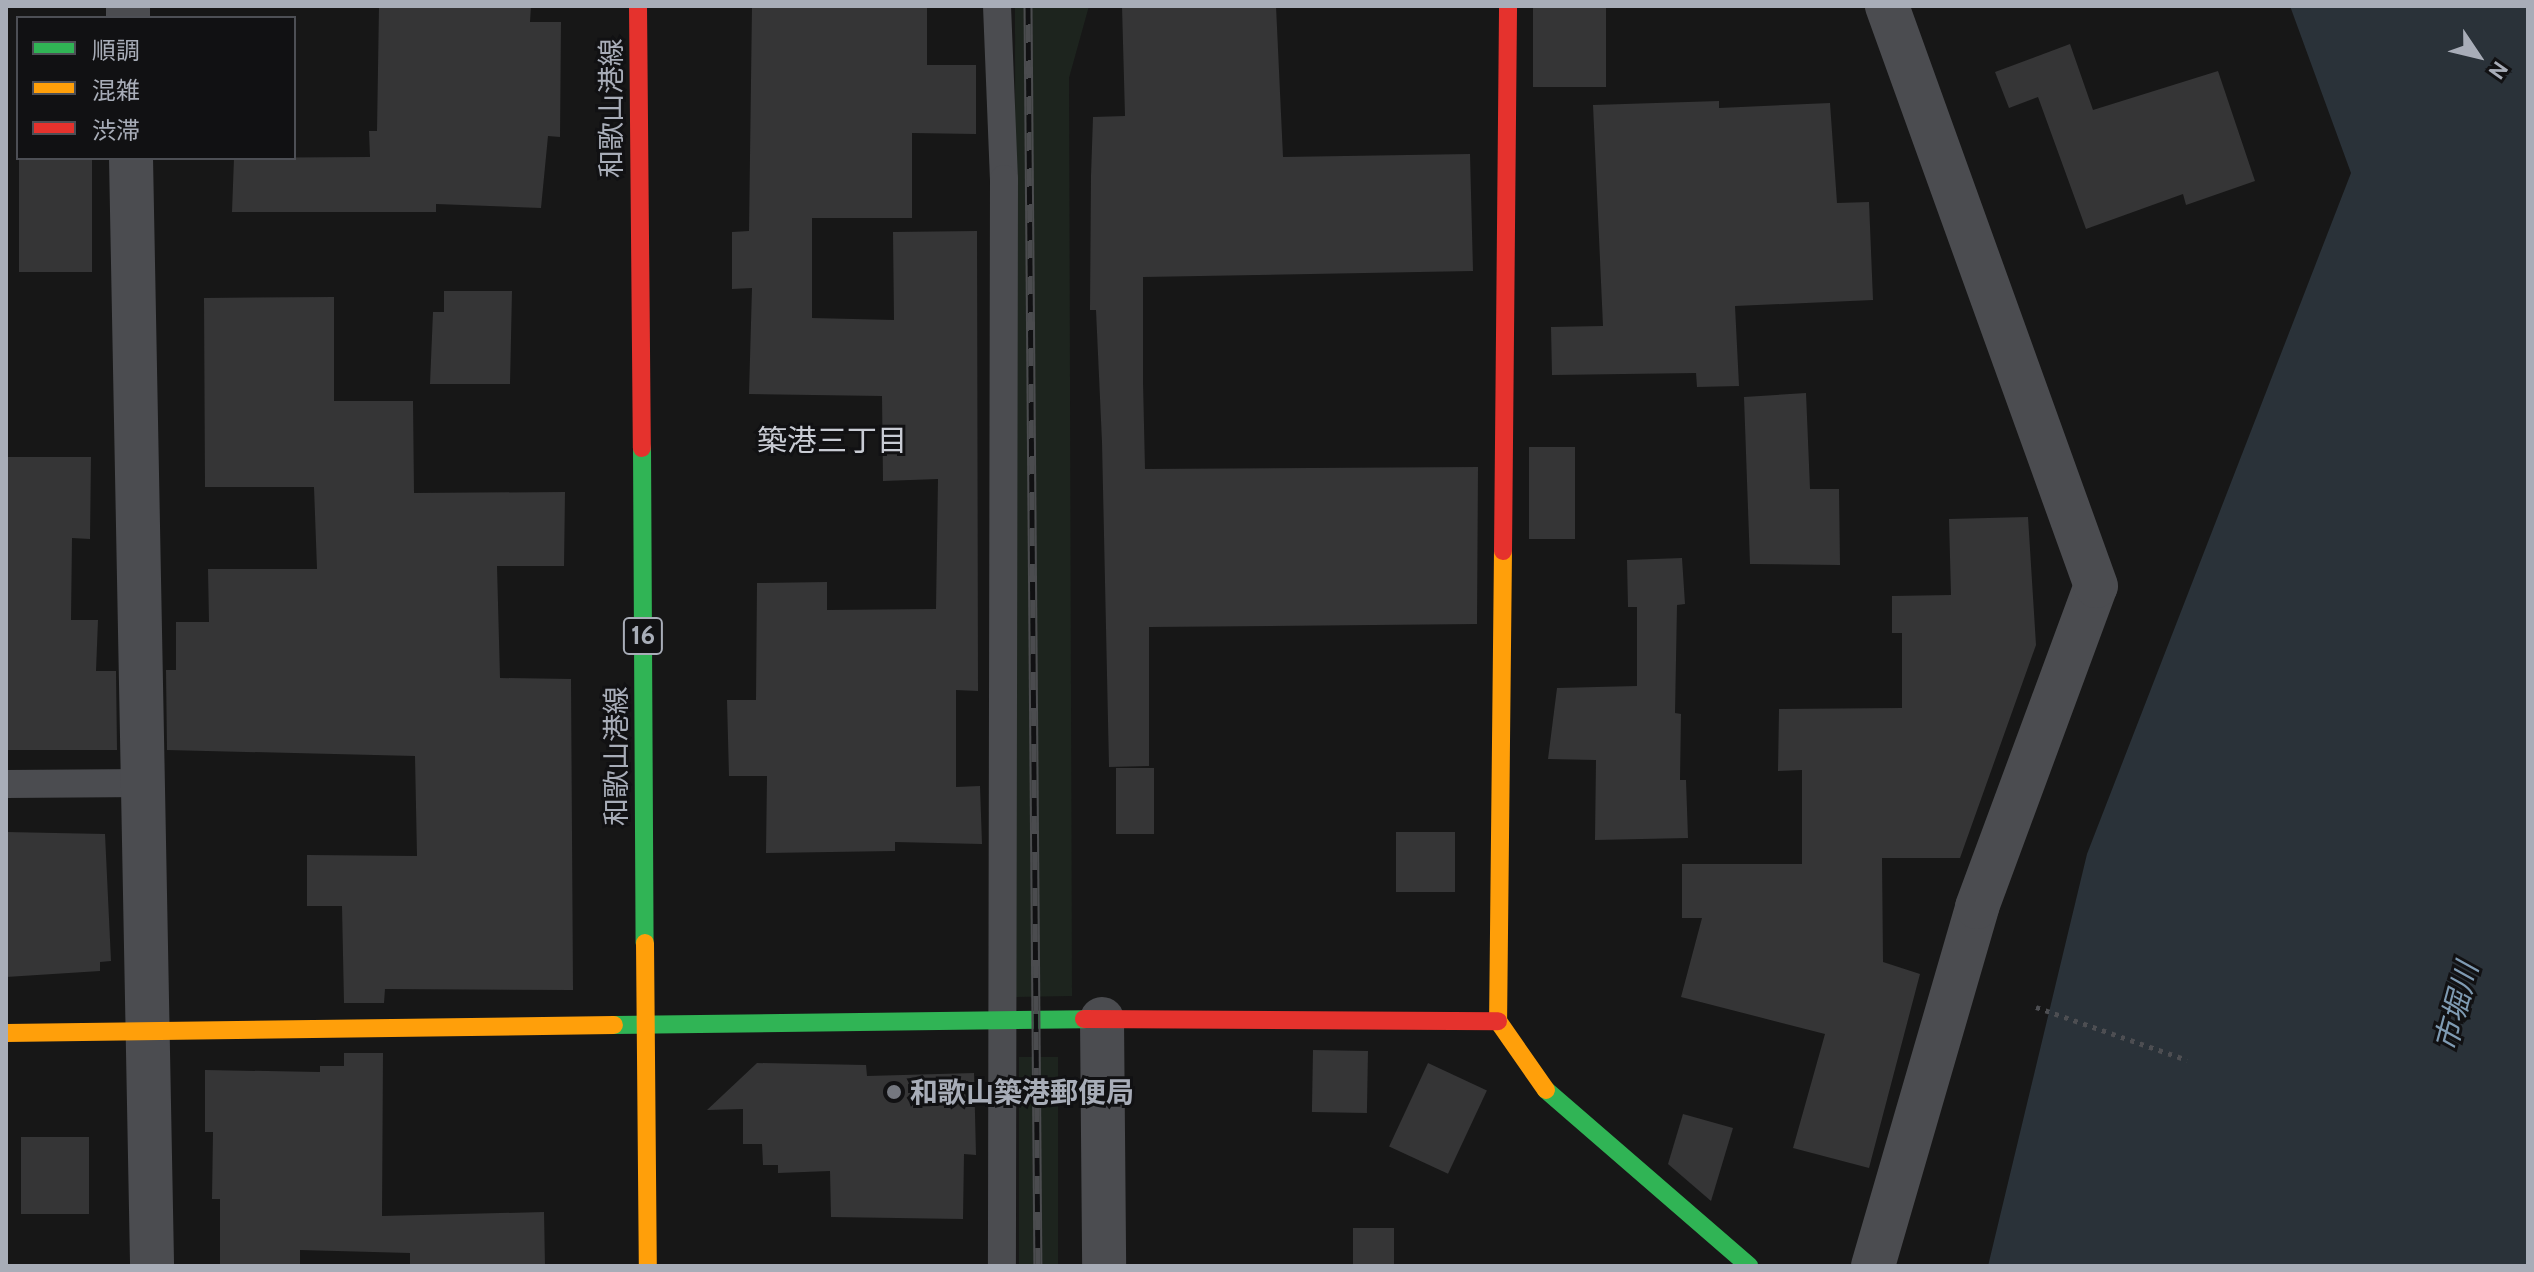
<!DOCTYPE html>
<html>
<head>
<meta charset="utf-8">
<style>
	body { margin:0 }
	#map { position:relative; width:2534px; height:1272px; overflow:hidden; background:#171717; font-family:Cabin,"Noto Sans JP",sans-serif }
	div>[style] { position:absolute }
	.green>* { inset:0; background:#1d241e; transform-origin:0 0 }
	.water>* { inset:0; background:#2a3239 }
	.building>* { inset:0; background:#353536; transform-origin:0 0 }
	.path>* { height:5px; margin-top:-2.5px; transform-origin:0; background:repeating-linear-gradient(90deg,#4d4e52 0 4px,transparent 0 10px) }
	.lane>* { height:28px; margin:-14px; padding:0 14px; transform-origin:14px; border-radius:14px; background:#4b4c50 }
	.street>* { height:44px; margin:-22px; padding:0 22px; transform-origin:22px; border-radius:22px; background:#4b4c50 }
	.fast>* { height:18px; margin:-9px; padding:0 9px; transform-origin:9px; border-radius:9px; background:#30b455 }
	.slow>* { height:18px; margin:-9px; padding:0 9px; transform-origin:9px; border-radius:9px; background:#ff9f0a }
	.jam>* { height:18px; margin:-9px; padding:0 9px; transform-origin:9px; border-radius:9px; background:#e5322d }
	.rail>* { height:9px; margin-top:-4.5px; transform-origin:0; background:repeating-linear-gradient(90deg,#111113 0 18px,#4b4c4f 0 36px); box-sizing:border-box; border-block:2px solid #4b4c4f }
	.dots>* { width:22px; height:22px; translate:-50% -50%; box-sizing:border-box; border:4px solid #111113; border-radius:50% }
	span { translate:-50% -50%; white-space:nowrap; text-align:center; line-height:1.15; -webkit-text-stroke:6px #111113; paint-order:stroke }
	.shield-label span { padding:2px 6px; background:#111113; border:2px solid; border-radius:6px; -webkit-text-stroke-width:0 }
	.shield-label { font-size:26px; color:#a8adb8; font-weight:700 }
	.street-label { font-size:28px; color:#a8adb8 }
	.poi-label { font-size:28px; color:#a8adb8; font-weight:700 }
	.left { translate:0 -50%; text-align:left }
	.neighbourhood-label { font-size:30px; color:#c9ccd4 }
	.water-label { font-size:30px; color:#7f9bb3; font-style:italic }
	.frame { position:absolute; inset:0; border:8px solid #a8adb8; pointer-events:none }
	.legend { position:absolute; left:16px; top:16px; width:280px; height:144px; box-sizing:border-box; background:#111113; border:2px solid #4d4f55; margin:0; padding:10px 14px; list-style:none; font-size:24px; color:#a8adb8 }
	.legend li { display:flex; align-items:center; gap:16px; height:40px }
	.legend b { width:40px; border:2px solid #4d4f55 }
	.north { position:absolute; left:2438px; top:16px; width:80px; height:80px; -webkit-text-stroke:6px #111113; paint-order:stroke; rotate:125deg; font-size:22px; font-weight:700; line-height:32px; text-align:center; color:#a8adb8 }
	.north::after { content:''; display:block; margin:auto; width:28px; height:36px; background:#a8adb8; clip-path:polygon(50% 0,100% 100%,50% 72%,0 100%) }
</style>
</head>
<body>
<div id="map">
	<div class="green">
		<div style="clip-path:polygon(1015px 6px,1089px 6px,1069px 78px,1072px 996px,1016px 997px)"></div>
		<div style="left:1019px;top:1057px;width:39px;height:209px"></div>
	</div>
	<div class="water">
		<div style="clip-path:polygon(2290px 6px,2528px 6px,2528px 1266px,1988px 1266px,2087px 854px,2351px 173px)"></div>
	</div>
	<div class="building">
		<div style="clip-path:polygon(379px 6px,531px 6px,530px 22px,561px 22px,560px 137px,548px 136px,541px 208px,436px 204px,436px 212px,232px 212px,234px 158px,370px 157px,369px 131px,377px 131px)"></div>
		<div style="clip-path:polygon(752px 6px,927px 6px,927px 65px,976px 65px,976px 134px,912px 133px,912px 218px,812px 218px,812px 318px,894px 320px,893px 232px,977px 231px,978px 691px,956px 690px,956px 787px,980px 786px,982px 844px,895px 842px,895px 851px,766px 853px,767px 776px,729px 776px,727px 700px,756px 700px,757px 583px,827px 582px,827px 610px,936px 609px,938px 479px,883px 481px,882px 396px,749px 394px,752px 288px,732px 289px,732px 232px,749px 231px)"></div>
		<div style="clip-path:polygon(1122px 6px,1276px 6px,1283px 157px,1470px 154px,1473px 271px,1143px 277px,1143px 382px,1145px 469px,1478px 467px,1477px 624px,1149px 627px,1149px 766px,1109px 767px,1102px 442px,1096px 310px,1090px 310px,1091px 176px,1093px 117px,1125px 116px)"></div>
		<div style="left:1533px;top:6px;width:73px;height:81px"></div>
		<div style="clip-path:polygon(2070px 44px,2093px 110px,2218px 71px,2255px 181px,2186px 205px,2183px 194px,2086px 229px,2038px 97px,2009px 108px,1995px 72px)"></div>
		<div style="clip-path:polygon(1719px 101px,1719px 108px,1830px 103px,1837px 203px,1869px 202px,1873px 300px,1735px 306px,1739px 386px,1697px 387px,1696px 373px,1552px 375px,1551px 327px,1603px 326px,1593px 105px)"></div>
		<div style="left:19px;top:158px;width:73px;height:114px"></div>
		<div style="clip-path:polygon(444px 291px,512px 291px,510px 384px,430px 384px,433px 312px,444px 312px)"></div>
		<div style="clip-path:polygon(334px 297px,334px 401px,413px 401px,414px 493px,565px 492px,564px 566px,497px 566px,500px 678px,571px 679px,573px 990px,385px 989px,384px 1003px,344px 1003px,342px 906px,307px 906px,307px 855px,417px 856px,415px 756px,167px 750px,166px 670px,176px 670px,176px 622px,209px 622px,208px 569px,317px 569px,314px 487px,205px 487px,204px 298px)"></div>
		<div style="clip-path:polygon(1806px 393px,1810px 489px,1839px 489px,1840px 565px,1750px 564px,1744px 397px)"></div>
		<div style="left:1529px;top:447px;width:46px;height:92px"></div>
		<div style="clip-path:polygon(6px 457px,91px 457px,90px 539px,72px 538px,71px 620px,98px 620px,96px 671px,116px 671px,117px 750px,6px 750px)"></div>
		<div style="clip-path:polygon(2028px 517px,2036px 645px,1960px 858px,1882px 858px,1883px 962px,1920px 974px,1869px 1168px,1793px 1148px,1825px 1034px,1681px 997px,1702px 918px,1682px 918px,1682px 864px,1802px 864px,1802px 770px,1778px 771px,1779px 709px,1902px 708px,1902px 633px,1892px 633px,1892px 596px,1951px 595px,1949px 519px)"></div>
		<div style="clip-path:polygon(1682px 558px,1685px 604px,1677px 605px,1675px 713px,1681px 714px,1680px 780px,1686px 780px,1688px 838px,1595px 840px,1596px 760px,1548px 759px,1557px 688px,1637px 686px,1637px 607px,1628px 607px,1627px 560px)"></div>
		<div style="left:1116px;top:768px;width:38px;height:66px"></div>
		<div style="clip-path:polygon(6px 832px,105px 834px,111px 961px,100px 962px,100px 971px,6px 977px)"></div>
		<div style="left:1396px;top:832px;width:59px;height:60px"></div>
		<div style="left:1313px;top:1050px;width:55px;height:62px;rotate:1deg"></div>
		<div style="clip-path:polygon(344px 1053px,383px 1053px,382px 1216px,544px 1212px,545px 1266px,410px 1266px,410px 1253px,300px 1250px,300px 1266px,220px 1266px,220px 1199px,212px 1199px,213px 1132px,205px 1132px,205px 1070px,320px 1072px,320px 1066px,344px 1066px)"></div>
		<div style="clip-path:polygon(757px 1063px,866px 1065px,867px 1076px,974px 1073px,976px 1155px,964px 1154px,963px 1219px,831px 1217px,830px 1171px,778px 1173px,778px 1165px,763px 1165px,762px 1144px,743px 1144px,743px 1109px,707px 1110px)"></div>
		<div style="left:1428px;top:1063px;width:65px;height:92px;rotate:25deg"></div>
		<div style="clip-path:polygon(1683px 1114px,1733px 1128px,1711px 1201px,1668px 1164px)"></div>
		<div style="left:21px;top:1137px;width:68px;height:77px"></div>
		<div style="left:1353px;top:1228px;width:41px;height:38px"></div>
	</div>
	<div class="path">
		<div style="left:2036px;top:1007px;width:160px;rotate:19.3deg"></div>
	</div>
	<div class="lane">
		<div style="left:997px;top:6px;width:173px;rotate:87.7deg"></div>
		<div style="left:1004px;top:179px;width:1087px;rotate:90.11deg"></div>
		<div style="left:6px;top:784px;width:140px;rotate:-0.4deg"></div>
	</div>
	<div class="street">
		<div style="left:128px;top:6px;width:12px;rotate:90deg"></div>
		<div style="left:131px;top:158px;width:1108px;rotate:88.91deg"></div>
		<div style="left:1102px;top:1019px;width:247px;rotate:89.5deg"></div>
		<div style="left:1873px;top:1266px;width:374px;rotate:-73.8deg"></div>
		<div style="left:1977px;top:907px;width:342px;rotate:-69.7deg"></div>
		<div style="left:2096px;top:586px;width:617px;rotate:-109.82deg"></div>
	</div>
	<div class="fast">
		<div style="left:642px;top:448px;width:495px;rotate:89.7deg"></div>
		<div style="left:614px;top:1025px;width:470px;rotate:-0.7deg"></div>
		<div style="left:1546px;top:1090px;width:269px;rotate:40.9deg"></div>
	</div>
	<div class="slow">
		<div style="left:1503px;top:551px;width:470px;rotate:90.6deg"></div>
		<div style="left:1498px;top:1021px;width:84px;rotate:55.2deg"></div>
		<div style="left:645px;top:943px;width:323px;rotate:89.5deg"></div>
		<div style="left:6px;top:1033px;width:608px;rotate:-0.75deg"></div>
	</div>
	<div class="jam">
		<div style="left:638px;top:6px;width:442px;rotate:89.5deg"></div>
		<div style="left:1503px;top:551px;width:545px;rotate:-89.47deg"></div>
		<div style="left:1084px;top:1019px;width:414px;rotate:0.3deg"></div>
	</div>
	<div class="rail">
		<div style="left:1028px;top:6px;width:1260px;rotate:89.55deg"></div>
	</div>
	<div class="dots">
		<div style="left:894px;top:1092px;background:#757880"></div>
	</div>
	<div class="shield-label">
		<span style="left:643px;top:636px">16</span>
	</div>
	<div class="street-label">
		<span style="left:611px;top:108px;rotate:-90deg">和歌山港線</span>
		<span style="left:616px;top:756px;rotate:-90deg">和歌山港線</span>
	</div>
	<div class="poi-label">
		<span class="left" style="left:910px;top:1092px">和歌山築港郵便局</span>
	</div>
	<div class="neighbourhood-label">
		<span style="left:832px;top:441px">築港三丁目</span>
	</div>
	<div class="water-label">
		<span style="left:2457px;top:1007px;rotate:-75deg">市堀川</span>
	</div>
	<div class="frame"></div>
	<ul class="legend">
	<li><b style="height:10px;background:#30b455"></b>順調</li>
	<li><b style="height:10px;background:#ff9f0a"></b>混雑</li>
	<li><b style="height:10px;background:#e5322d"></b>渋滞</li>
	</ul>
	<div class="north">N</div>
</div>
</body>
</html>
